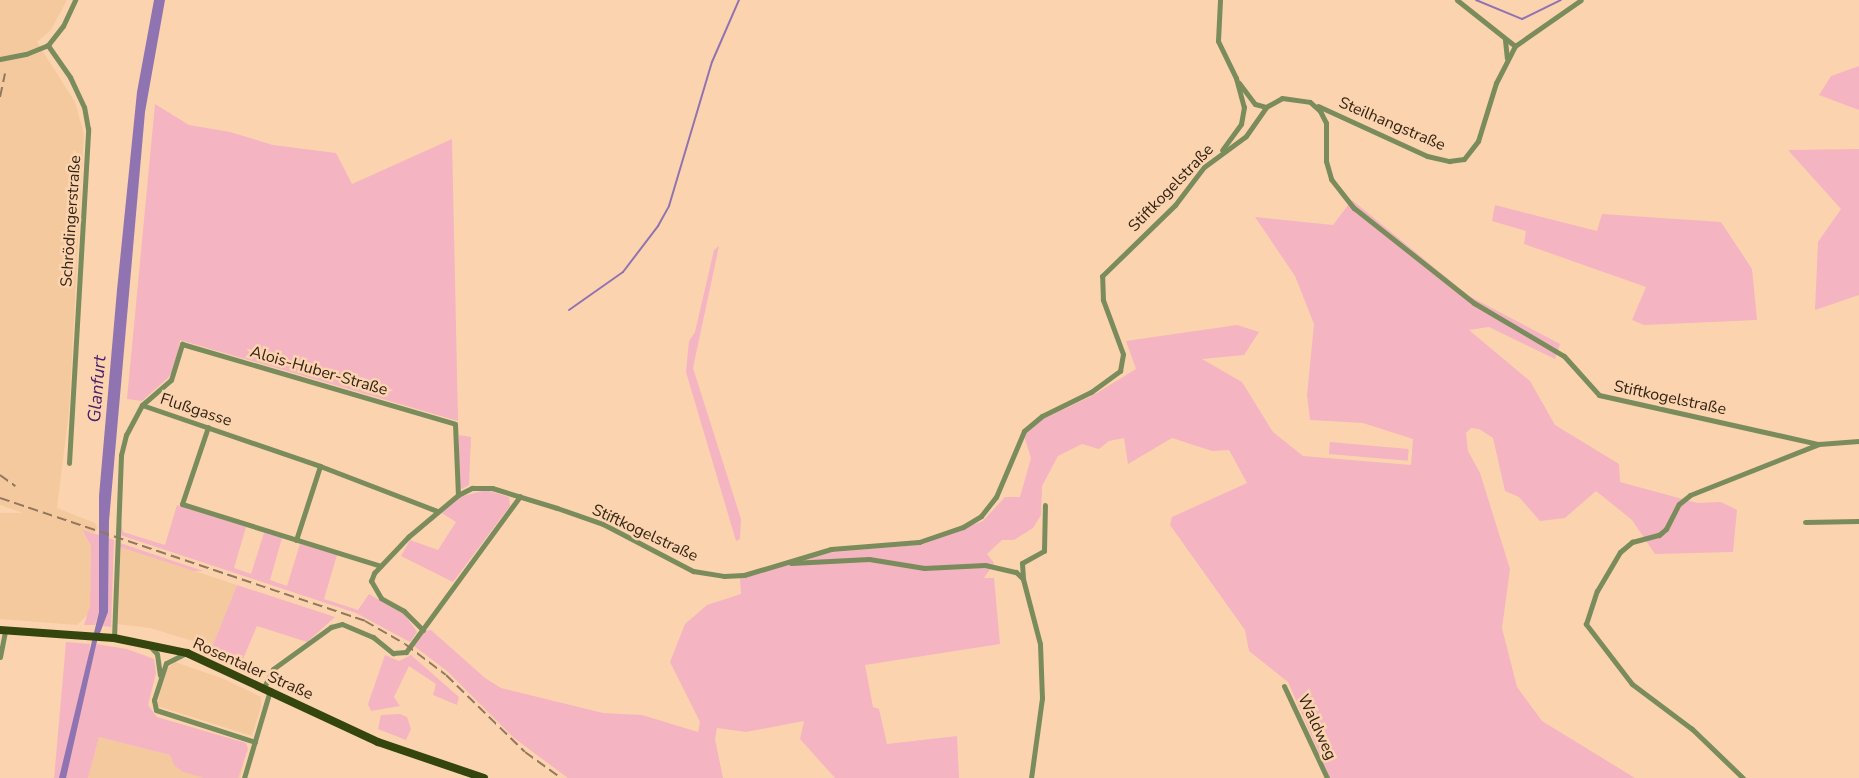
<!DOCTYPE html>
<html>
<head>
<meta charset="utf-8">
<style>
	body { margin:0 }
	#map { position:relative; width:1859px; height:778px; overflow:hidden; background:#fbd4af; font-family:"Nunito Sans",sans-serif }
	div>[style] { position:absolute }
	.built>* { inset:0; background:#f5c99e }
	.green>* { inset:0; background:#f4b4c1; transform-origin:0 0 }
	.water>* { inset:0; background:#9073b1 }
	.stream>* { height:2px; margin:-1px; padding:0 1px; transform-origin:1px; border-radius:1px; background:#9073b1 }
	.street>* { height:5px; margin:-2.5px; padding:0 2.5px; transform-origin:2.5px; border-radius:2.5px; background:#7a8c5c }
	.primary>* { height:8px; margin:-4px; padding:0 4px; transform-origin:4px; border-radius:4px; background:#34450e }
	.rail>* { height:2px; margin-top:-1px; transform-origin:0; background:repeating-linear-gradient(90deg,#92775e 0 10px,transparent 0 15px) }
	span { translate:-50% -50%; white-space:nowrap; text-align:center; line-height:1.15; -webkit-text-stroke:5px #fbd4af; paint-order:stroke }
	.street-label { font-size:16px; color:#322315 }
	.water-label { font-size:18px; color:#4a226e; font-style:italic }
</style>
</head>
<body>
<div id="map">
	<div class="built">
		<div style="clip-path:polygon(0 0,67px 0,51px 30px,37px 42px,75px 102px,84px 134px,69px 411px,57px 508px,95px 523px,97px 528px,95px 533px,82px 531px,91px 546px,90px 606px,89px 613px,77px 625px,0 619px,0 513px,23px 513px,0 505px)"></div>
		<div style="clip-path:polygon(120px 546px,237px 585px,212px 647px,150px 628px,117px 624px)"></div>
		<div style="clip-path:polygon(175px 662px,224px 679px,261px 697px,261px 707px,252px 736px,157px 706px,165px 670px)"></div>
		<div style="clip-path:polygon(99px 737px,170px 755px,197px 748px,244px 762px,240px 778px,88px 778px)"></div>
	</div>
	<div class="green">
		<div style="clip-path:polygon(1859px 66px,1859px 110px,1819px 95px,1831px 76px)"></div>
		<div style="clip-path:polygon(155px 104px,189px 125px,230px 132px,273px 145px,336px 153px,352px 184px,452px 139px,458px 421px,180px 340px,175px 367px,168px 378px,142px 401px,127px 399px)"></div>
		<div style="clip-path:polygon(1859px 149px,1859px 295px,1815px 310px,1818px 242px,1841px 209px,1788px 150px)"></div>
		<div style="clip-path:polygon(1352px 200px,1469px 296px,1560px 344px,1555px 359px,1489px 327px,1469px 330px,1530px 381px,1555px 425px,1619px 464px,1620px 482px,1697px 503px,1721px 502px,1737px 510px,1733px 552px,1655px 554px,1632px 520px,1596px 491px,1565px 518px,1540px 521px,1519px 497px,1505px 491px,1493px 438px,1479px 429px,1471px 428px,1466px 433px,1468px 451px,1480px 473px,1510px 569px,1502px 628px,1517px 687px,1542px 721px,1635px 778px,1330px 778px,1288px 682px,1249px 651px,1245px 630px,1170px 525px,1172px 517px,1247px 483px,1229px 450px,1212px 451px,1172px 438px,1128px 464px,1124px 438px,1109px 441px,1099px 449px,1082px 444px,1058px 456px,1042px 486px,1041px 515px,1033px 528px,1014px 540px,1002px 540px,987px 554px,994px 563px,984px 578px,994px 578px,1000px 644px,865px 665px,873px 707px,879px 709px,887px 744px,957px 736px,959px 778px,835px 778px,800px 739px,804px 721px,746px 732px,717px 728px,715px 739px,723px 778px,568px 778px,514px 738px,447px 671px,414px 646px,425px 631px,431px 630px,485px 678px,501px 688px,603px 713px,642px 715px,698px 732px,700px 722px,670px 662px,685px 624px,707px 605px,741px 594px,740px 578px,834px 552px,918px 545px,983px 521px,1005px 497px,1020px 497px,1031px 458px,1024px 436px,1041px 420px,1092px 396px,1136px 369px,1126px 341px,1237px 325px,1259px 332px,1244px 355px,1202px 359px,1242px 382px,1273px 432px,1303px 456px,1411px 465px,1413px 439px,1363px 423px,1310px 420px,1307px 395px,1314px 324px,1295px 276px,1255px 217px,1333px 225px)"></div>
		<div style="clip-path:polygon(1495px 205px,1597px 231px,1602px 214px,1721px 222px,1752px 269px,1757px 320px,1644px 325px,1632px 320px,1646px 287px,1524px 244px,1526px 231px,1492px 221px)"></div>
		<div style="clip-path:polygon(719px 246px,693px 368px,741px 519px,740px 539px,736px 541px,686px 372px,689px 341px,695px 332px,714px 250px)"></div>
		<div style="clip-path:polygon(459px 435px,471px 437px,469px 485px,462px 489px,458px 486px)"></div>
		<div style="left:1330px;top:442px;width:79px;height:12px;rotate:5deg"></div>
		<div style="clip-path:polygon(486px 490px,509px 497px,510px 506px,453px 582px,401px 556px,410px 540px,438px 550px,456px 522px,440px 512px,460px 497px)"></div>
		<div style="clip-path:polygon(177px 505px,246px 527px,234px 568px,251px 574px,264px 533px,282px 538px,270px 580px,287px 586px,300px 544px,337px 555px,324px 599px,358px 610px,369px 594px,405px 615px,417px 632px,410px 642px,356px 613px,120px 535px,121px 522px,123px 532px,165px 545px)"></div>
		<div style="clip-path:polygon(82px 530px,99px 535px,99px 612px,95px 625px,84px 625px,90px 606px,91px 546px)"></div>
		<div style="clip-path:polygon(109px 538px,114px 540px,111px 627px,103px 626px,108px 612px)"></div>
		<div style="clip-path:polygon(120px 543px,203px 571px,194px 571px,120px 547px)"></div>
		<div style="clip-path:polygon(237px 585px,335px 617px,307px 642px,257px 626px,243px 659px,212px 647px)"></div>
		<div style="left:66px;top:642px;width:24px;height:139px;rotate:5deg"></div>
		<div style="clip-path:polygon(96px 644px,127px 649px,154px 659px,156px 673px,148px 705px,157px 717px,246px 743px,248px 749px,238px 778px,204px 778px,183px 772px,174px 765px,170px 755px,99px 737px,88px 778px,66px 778px)"></div>
		<div style="clip-path:polygon(385px 655px,399px 661px,411px 655px,459px 697px,457px 705px,433px 695px,436px 684px,409px 666px,394px 697px,400px 706px,371px 711px,368px 704px)"></div>
		<div style="clip-path:polygon(400px 714px,407px 717px,411px 729px,406px 740px,378px 729px,381px 715px)"></div>
	</div>
	<div class="water">
		<div style="clip-path:polygon(154px 0,165px 0,145px 112px,109px 521px,108px 612px,97px 641px,66px 778px,59px 778px,99px 612px,99px 496px,117px 290px,137px 92px)"></div>
	</div>
	<div class="stream">
		<div style="left:1476px;top:0;width:50px;rotate:22.4deg"></div>
		<div style="left:1522px;top:19px;width:43px;rotate:-26deg"></div>
		<div style="left:569px;top:310px;width:66px;rotate:-35.1deg"></div>
		<div style="left:623px;top:272px;width:58px;rotate:-52.7deg"></div>
		<div style="left:658px;top:226px;width:23px;rotate:-61deg"></div>
		<div style="left:669px;top:206px;width:150px;rotate:-73.4deg"></div>
		<div style="left:712px;top:62px;width:68px;rotate:-66.5deg"></div>
	</div>
	<div class="street">
		<div style="left:1220px;top:0;width:41px;rotate:92.8deg"></div>
		<div style="left:1218px;top:41px;width:41px;rotate:64.1deg"></div>
		<div style="left:1236px;top:78px;width:30px;rotate:75deg"></div>
		<div style="left:1244px;top:107px;width:17px;rotate:100deg"></div>
		<div style="left:1241px;top:124px;width:32px;rotate:126deg"></div>
		<div style="left:1457px;top:0;width:74px;rotate:38.4deg"></div>
		<div style="left:1505px;top:40px;width:18px;rotate:84deg"></div>
		<div style="left:0;top:59px;width:26px;rotate:-11deg"></div>
		<div style="left:26px;top:54px;width:24px;rotate:-22deg"></div>
		<div style="left:1239px;top:83px;width:26px;rotate:53deg"></div>
		<div style="left:1255px;top:104px;width:11px;rotate:15deg"></div>
		<div style="left:1318px;top:106px;width:120px;rotate:24.6deg"></div>
		<div style="left:1427px;top:156px;width:23px;rotate:13deg"></div>
		<div style="left:1449px;top:161px;width:15px;rotate:-8deg"></div>
		<div style="left:1464px;top:159px;width:23px;rotate:-52deg"></div>
		<div style="left:1478px;top:141px;width:61px;rotate:-72.8deg"></div>
		<div style="left:1496px;top:83px;width:42px;rotate:-62.8deg"></div>
		<div style="left:1515px;top:46px;width:80px;rotate:-34.9deg"></div>
		<div style="left:142px;top:405px;width:38px;rotate:-41deg"></div>
		<div style="left:171px;top:380px;width:38px;rotate:-73deg"></div>
		<div style="left:182px;top:344px;width:284px;rotate:16.3deg"></div>
		<div style="left:455px;top:424px;width:71px;rotate:87.6deg"></div>
		<div style="left:208px;top:427px;width:81px;rotate:108.7deg"></div>
		<div style="left:182px;top:504px;width:208px;rotate:17.3deg"></div>
		<div style="left:69px;top:463px;width:335px;rotate:-86.7deg"></div>
		<div style="left:88px;top:129px;width:22px;rotate:-100deg"></div>
		<div style="left:84px;top:107px;width:33px;rotate:-115deg"></div>
		<div style="left:70px;top:77px;width:39px;rotate:-125deg"></div>
		<div style="left:48px;top:45px;width:24px;rotate:-52deg"></div>
		<div style="left:63px;top:26px;width:29px;rotate:-65deg"></div>
		<div style="left:1805px;top:522px;width:54px;rotate:-1.1deg"></div>
		<div style="left:296px;top:540px;width:78px;rotate:-72deg"></div>
		<div style="left:791px;top:563px;width:78px;rotate:-2.9deg"></div>
		<div style="left:869px;top:559px;width:56px;rotate:9.3deg"></div>
		<div style="left:924px;top:568px;width:61px;rotate:-2.8deg"></div>
		<div style="left:985px;top:565px;width:32px;rotate:13deg"></div>
		<div style="left:1016px;top:572px;width:10px;rotate:45deg"></div>
		<div style="left:1023px;top:579px;width:67px;rotate:75.3deg"></div>
		<div style="left:1040px;top:644px;width:54px;rotate:87.9deg"></div>
		<div style="left:1042px;top:698px;width:81px;rotate:97.8deg"></div>
		<div style="left:1023px;top:578px;width:15px;rotate:-94deg"></div>
		<div style="left:1022px;top:563px;width:25px;rotate:-29deg"></div>
		<div style="left:1044px;top:551px;width:46px;rotate:-88.8deg"></div>
		<div style="left:423px;top:630px;width:27px;rotate:-135deg"></div>
		<div style="left:404px;top:611px;width:26px;rotate:-151deg"></div>
		<div style="left:381px;top:598px;width:20px;rotate:-120deg"></div>
		<div style="left:371px;top:581px;width:9px;rotate:-69deg"></div>
		<div style="left:374px;top:573px;width:50px;rotate:-46.6deg"></div>
		<div style="left:408px;top:537px;width:65px;rotate:-40deg"></div>
		<div style="left:458px;top:495px;width:16px;rotate:-27deg"></div>
		<div style="left:472px;top:488px;width:20px"></div>
		<div style="left:492px;top:488px;width:68px;rotate:17.1deg"></div>
		<div style="left:557px;top:508px;width:49px;rotate:19.2deg"></div>
		<div style="left:603px;top:524px;width:102px;rotate:27.6deg"></div>
		<div style="left:693px;top:571px;width:31px;rotate:9deg"></div>
		<div style="left:724px;top:576px;width:20px;rotate:-3deg"></div>
		<div style="left:744px;top:575px;width:91px;rotate:-16.6deg"></div>
		<div style="left:831px;top:549px;width:88px;rotate:-4.5deg"></div>
		<div style="left:919px;top:542px;width:46px;rotate:-18.8deg"></div>
		<div style="left:963px;top:527px;width:21px;rotate:-31deg"></div>
		<div style="left:981px;top:516px;width:24px;rotate:-52deg"></div>
		<div style="left:996px;top:497px;width:72px;rotate:-67deg"></div>
		<div style="left:1024px;top:431px;width:23px;rotate:-40deg"></div>
		<div style="left:1042px;top:416px;width:55px;rotate:-26.1deg"></div>
		<div style="left:1091px;top:392px;width:36px;rotate:-36deg"></div>
		<div style="left:1120px;top:371px;width:17px;rotate:-80deg"></div>
		<div style="left:1123px;top:354px;width:58px;rotate:-110.3deg"></div>
		<div style="left:1103px;top:300px;width:24px;rotate:-92deg"></div>
		<div style="left:1102px;top:276px;width:102px;rotate:-44.2deg"></div>
		<div style="left:1175px;top:205px;width:48px;rotate:-52.7deg"></div>
		<div style="left:1204px;top:167px;width:52px;rotate:-36.4deg"></div>
		<div style="left:1246px;top:136px;width:35px;rotate:-55deg"></div>
		<div style="left:1266px;top:107px;width:18px;rotate:-29deg"></div>
		<div style="left:1282px;top:98px;width:28px;rotate:8deg"></div>
		<div style="left:1310px;top:102px;width:13px;rotate:42deg"></div>
		<div style="left:1320px;top:111px;width:13px;rotate:63deg"></div>
		<div style="left:1326px;top:123px;width:38px;rotate:90deg"></div>
		<div style="left:1326px;top:161px;width:19px;rotate:74deg"></div>
		<div style="left:1331px;top:179px;width:37px;rotate:52deg"></div>
		<div style="left:1354px;top:208px;width:153px;rotate:38.4deg"></div>
		<div style="left:1474px;top:303px;width:104px;rotate:30.5deg"></div>
		<div style="left:1564px;top:356px;width:52px;rotate:48.1deg"></div>
		<div style="left:1599px;top:395px;width:225px;rotate:12.6deg"></div>
		<div style="left:1819px;top:444px;width:40px;rotate:-4.3deg"></div>
		<div style="left:114px;top:638px;width:183px;rotate:-87.8deg"></div>
		<div style="left:121px;top:455px;width:21px;rotate:-76deg"></div>
		<div style="left:126px;top:435px;width:34px;rotate:-62deg"></div>
		<div style="left:142px;top:405px;width:188px;rotate:18.9deg"></div>
		<div style="left:320px;top:466px;width:125px;rotate:21deg"></div>
		<div style="left:149px;top:645px;width:12px;rotate:48deg"></div>
		<div style="left:157px;top:654px;width:21px;rotate:82deg"></div>
		<div style="left:186px;top:653px;width:22px;rotate:153deg"></div>
		<div style="left:166px;top:663px;width:39px;rotate:108deg"></div>
		<div style="left:154px;top:700px;width:10px;rotate:79deg"></div>
		<div style="left:156px;top:710px;width:104px;rotate:17.9deg"></div>
		<div style="left:0;top:657px;width:26px;rotate:-79deg"></div>
		<div style="left:1284px;top:686px;width:102px;rotate:64.9deg"></div>
		<div style="left:264px;top:687px;width:20px;rotate:-63deg"></div>
		<div style="left:273px;top:669px;width:72px;rotate:-35.9deg"></div>
		<div style="left:331px;top:627px;width:11px;rotate:-15deg"></div>
		<div style="left:342px;top:624px;width:34px;rotate:23deg"></div>
		<div style="left:373px;top:637px;width:26px;rotate:39deg"></div>
		<div style="left:393px;top:653px;width:13px;rotate:-4deg"></div>
		<div style="left:406px;top:652px;width:193px;rotate:-53.8deg"></div>
		<div style="left:244px;top:778px;width:92px;rotate:-73.5deg"></div>
		<div style="left:1743px;top:778px;width:71px;rotate:-136.1deg"></div>
		<div style="left:1692px;top:729px;width:75px;rotate:-143.1deg"></div>
		<div style="left:1632px;top:684px;width:76px;rotate:-127.5deg"></div>
		<div style="left:1586px;top:624px;width:35px;rotate:-72deg"></div>
		<div style="left:1597px;top:591px;width:45px;rotate:-59.5deg"></div>
		<div style="left:1620px;top:552px;width:16px;rotate:-40deg"></div>
		<div style="left:1632px;top:542px;width:28px;rotate:-15deg"></div>
		<div style="left:1659px;top:535px;width:9px;rotate:-41deg"></div>
		<div style="left:1666px;top:529px;width:28px;rotate:-63deg"></div>
		<div style="left:1679px;top:504px;width:14px;rotate:-39deg"></div>
		<div style="left:1690px;top:495px;width:139px;rotate:-21.6deg"></div>
	</div>
	<div class="primary">
		<div style="left:0;top:630px;width:114px;rotate:4deg"></div>
		<div style="left:114px;top:638px;width:75px;rotate:11.6deg"></div>
		<div style="left:187px;top:653px;width:211px;rotate:25deg"></div>
		<div style="left:378px;top:742px;width:112px;rotate:18.8deg"></div>
	</div>
	<div class="rail">
		<div style="left:0;top:97px;width:24px;rotate:-78deg"></div>
		<div style="left:0;top:475px;width:19px;rotate:36deg"></div>
		<div style="left:0;top:498px;width:385px;rotate:18.6deg"></div>
		<div style="left:365px;top:621px;width:46px;rotate:29.9deg"></div>
		<div style="left:405px;top:644px;width:51px;rotate:37.1deg"></div>
		<div style="left:446px;top:675px;width:110px;rotate:44.3deg"></div>
		<div style="left:525px;top:752px;width:44px;rotate:35.8deg"></div>
	</div>
	<div class="street-label">
		<span style="left:1392px;top:124px;rotate:23deg">Steilhangstraße</span>
		<span style="left:1171px;top:188px;rotate:-46deg">Stiftkogelstraße</span>
		<span style="left:71px;top:221px;rotate:-86deg">Schrödingerstraße</span>
		<span style="left:319px;top:371px;rotate:16deg">Alois-Huber-Straße</span>
		<span style="left:1670px;top:398px;rotate:12deg">Stiftkogelstraße</span>
		<span style="left:196px;top:410px;rotate:18deg">Flußgasse</span>
		<span style="left:645px;top:533px;rotate:25deg">Stiftkogelstraße</span>
		<span style="left:253px;top:669px;rotate:24deg">Rosentaler Straße</span>
		<span style="left:1317px;top:727px;rotate:65deg">Waldweg</span>
	</div>
	<div class="water-label">
		<span style="left:97px;top:389px;rotate:-85deg">Glanfurt</span>
	</div>
</div>
</body>
</html>
